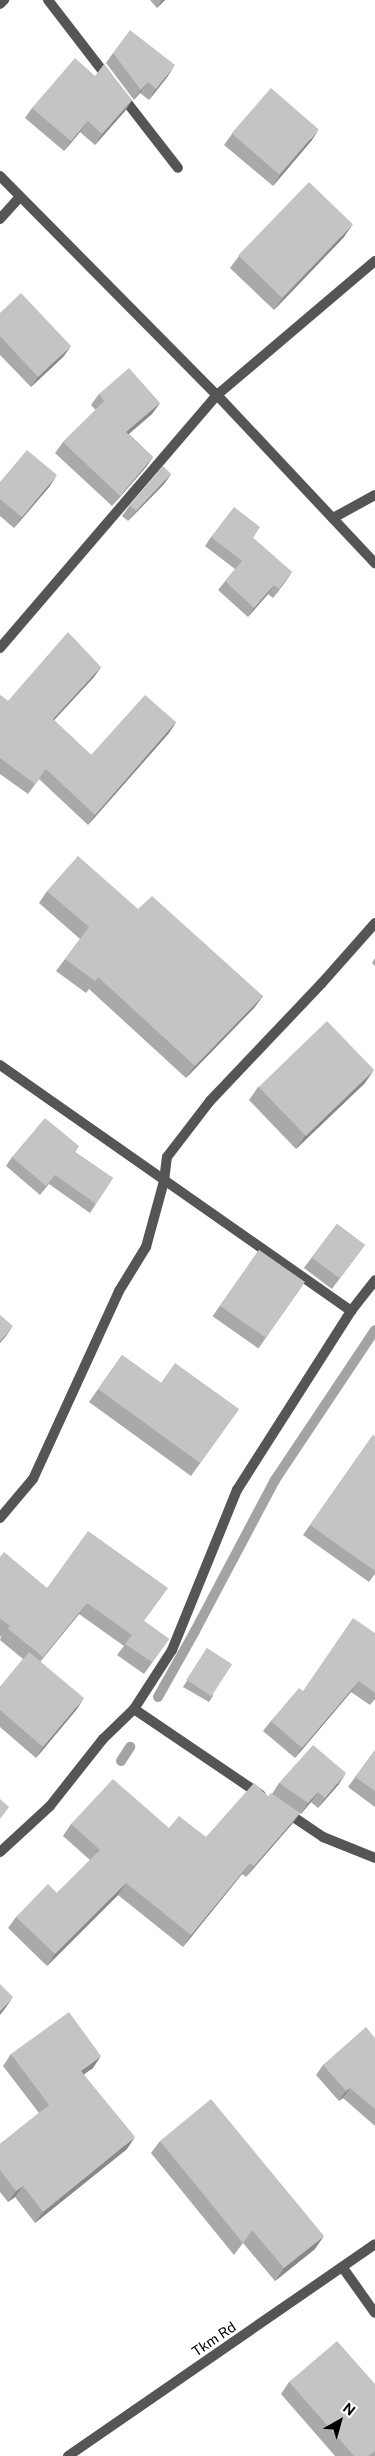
<!DOCTYPE html>
<html>
<head>
<meta charset="utf-8">
<style>
	body { margin:0 }
	#map { position:relative; width:375px; height:2456px; overflow:hidden; background:#fff; font-family:"Public Sans",sans-serif }
	div>[style] { position:absolute }
	.stream>* { height:10px; margin:-5px; padding:0 5px; transform-origin:5px; border-radius:5px; background:#a3a3a3 }
	.street>* { height:10px; margin:-5px; padding:0 5px; transform-origin:5px; border-radius:5px; background:#555 }
	.wall>* { inset:0; background:#a9a9a9; transform-origin:0 0 }
	.shaded-wall>* { inset:0; background:#898989 }
	.building>* { inset:0; background:#c4c4c4; transform-origin:0 0 }
	span { translate:-50% -50%; white-space:nowrap; text-align:center; line-height:1.15; -webkit-text-stroke:5px #fff; paint-order:stroke }
	.street-label { font-size:14px; color:#000 }
	.north { position:absolute; left:315px; top:2396px; width:50px; height:50px; -webkit-text-stroke:4px #fff; paint-order:stroke; rotate:38deg; font-size:14px; font-weight:700; line-height:20px; text-align:center; color:#000 }
	.north::after { content:''; display:block; margin:auto; width:18px; height:22px; background:#000; clip-path:polygon(50% 0,100% 100%,50% 72%,0 100%) }
</style>
</head>
<body>
<div id="map">
	<div class="stream">
		<div style="left:158px;top:1697px;width:76px;rotate:-60.7deg"></div>
		<div style="left:195px;top:1631px;width:171px;rotate:-62.1deg"></div>
		<div style="left:275px;top:1480px;width:180px;rotate:-56.3deg"></div>
		<div style="left:121px;top:1761px;width:17px;rotate:-57deg"></div>
	</div>
	<div class="street">
		<div style="left:48px;top:0;width:98px;rotate:52.4deg"></div>
		<div style="left:0;top:4px;width:6px;rotate:-45deg"></div>
		<div style="left:122px;top:96px;width:91px;rotate:52.1deg"></div>
		<div style="left:0;top:176px;width:308px;rotate:45.3deg"></div>
		<div style="left:217px;top:395px;width:231px;rotate:46.8deg"></div>
		<div style="left:0;top:219px;width:30px;rotate:-48deg"></div>
		<div style="left:333px;top:518px;width:48px;rotate:-28.7deg"></div>
		<div style="left:0;top:648px;width:333px;rotate:-49.4deg"></div>
		<div style="left:217px;top:395px;width:207px;rotate:-40.3deg"></div>
		<div style="left:0;top:1065px;width:429px;rotate:35deg"></div>
		<div style="left:0;top:1518px;width:51px;rotate:-49.8deg"></div>
		<div style="left:33px;top:1479px;width:207px;rotate:-65.4deg"></div>
		<div style="left:119px;top:1291px;width:52px;rotate:-58.5deg"></div>
		<div style="left:146px;top:1247px;width:68px;rotate:-74.7deg"></div>
		<div style="left:164px;top:1181px;width:24px;rotate:-83deg"></div>
		<div style="left:167px;top:1157px;width:71px;rotate:-52.5deg"></div>
		<div style="left:210px;top:1101px;width:163px;rotate:-46.5deg"></div>
		<div style="left:322px;top:983px;width:80px;rotate:-48.5deg"></div>
		<div style="left:134px;top:1709px;width:153px;rotate:34.1deg"></div>
		<div style="left:286px;top:1812px;width:45px;rotate:34deg"></div>
		<div style="left:323px;top:1837px;width:56px;rotate:22deg"></div>
		<div style="left:0;top:1852px;width:68px;rotate:-42.6deg"></div>
		<div style="left:50px;top:1806px;width:85px;rotate:-51.7deg"></div>
		<div style="left:103px;top:1739px;width:43px;rotate:-44.1deg"></div>
		<div style="left:134px;top:1709px;width:70px;rotate:-57.2deg"></div>
		<div style="left:172px;top:1650px;width:173px;rotate:-67.9deg"></div>
		<div style="left:237px;top:1490px;width:212px;rotate:-57.5deg"></div>
		<div style="left:351px;top:1311px;width:39px;rotate:-52deg"></div>
		<div style="left:343px;top:2268px;width:55px;rotate:54.6deg"></div>
		<div style="left:68px;top:2456px;width:373px;rotate:-34.6deg"></div>
	</div>
	<div class="wall">
		<div style="clip-path:polygon(150px 0,165px 0,157px 8px)"></div>
		<div style="clip-path:polygon(113px 53px,168px 76px,149px 100px,140px 93px,134px 100px,106px 63px)"></div>
		<div style="clip-path:polygon(95px 76px,132px 100px,125px 111px,95px 145px,80px 132px,64px 151px,25px 118px,32px 108px)"></div>
		<div style="clip-path:polygon(232px 134px,312px 140px,273px 186px,224px 145px)"></div>
		<div style="clip-path:polygon(344px 237px,274px 310px,230px 268px,239px 256px)"></div>
		<div style="clip-path:polygon(0 313px,64px 356px,31px 387px,0 355px)"></div>
		<div style="clip-path:polygon(99px 394px,160px 403px,152px 414px,129px 434px,153px 457px,146px 467px,112px 506px,55px 453px,63px 442px,96px 410px,91px 405px)"></div>
		<div style="clip-path:polygon(171px 474px,164px 484px,128px 521px,122px 516px,130px 505px)"></div>
		<div style="clip-path:polygon(0 482px,50px 486px,14px 528px,0 516px)"></div>
		<div style="clip-path:polygon(211px 537px,253px 538px,292px 572px,273px 598px,268px 594px,248px 617px,218px 590px,235px 569px,205px 546px)"></div>
		<div style="clip-path:polygon(101px 667px,94px 677px,54px 720px,91px 755px,176px 722px,169px 733px,88px 825px,39px 779px,28px 794px,0 774px,0 695px,8px 701px)"></div>
		<div style="clip-path:polygon(47px 891px,138px 909px,263px 996px,254px 1008px,186px 1078px,89px 989px,86px 993px,56px 971px,80px 939px,39px 903px)"></div>
		<div style="clip-path:polygon(375px 958px,375px 966px,372px 963px)"></div>
		<div style="clip-path:polygon(365px 1083px,296px 1149px,249px 1100px,258px 1087px)"></div>
		<div style="clip-path:polygon(79px 1146px,75px 1152px,113px 1178px,90px 1213px,49px 1184px,40px 1195px,6px 1166px,12px 1157px)"></div>
		<div style="left:337px;top:1224px;width:35px;height:55px;rotate:37deg"></div>
		<div style="left:259px;top:1250px;width:56px;height:81px;rotate:35deg"></div>
		<div style="clip-path:polygon(122px 1355px,161px 1383px,239px 1409px,191px 1476px,89px 1402px)"></div>
		<div style="clip-path:polygon(373px 1435px,375px 1437px,375px 1574px,369px 1582px,303px 1535px)"></div>
		<div style="clip-path:polygon(0 1557px,47px 1588px,144px 1621px,169px 1639px,144px 1674px,117px 1655px,124px 1646px,79px 1614px,40px 1661px,77px 1709px,36px 1758px,0 1727px,0 1687px,23px 1659px,0 1640px,1px 1637px,0 1636px)"></div>
		<div style="clip-path:polygon(375px 1633px,375px 1699px,370px 1705px,351px 1692px,295px 1758px,263px 1731px,271px 1721px,303px 1691px)"></div>
		<div style="clip-path:polygon(207px 1648px,213px 1696px,209px 1702px,183px 1687px)"></div>
		<div style="clip-path:polygon(375px 1750px,375px 1807px,348px 1787px)"></div>
		<div style="clip-path:polygon(279px 1783px,339px 1784px,318px 1808px,311px 1802px,301px 1814px,300px 1813px,292px 1824px,246px 1877px,242px 1874px,183px 1947px,118px 1895px,47px 1966px,8px 1928px,16px 1917px,57px 1893px,90px 1860px,63px 1836px,71px 1824px,169px 1828px,206px 1837px,272px 1794px)"></div>
		<div style="clip-path:polygon(375px 2038px,375px 2126px,343px 2098px,339px 2101px,316px 2075px,323px 2065px)"></div>
		<div style="clip-path:polygon(11px 2054px,93px 2068px,84px 2074px,127px 2149px,35px 2223px,15px 2197px,8px 2202px,0 2192px,0 2144px,39px 2113px,3px 2066px)"></div>
		<div style="clip-path:polygon(160px 2141px,315px 2249px,275px 2281px,243px 2243px,234px 2255px,151px 2153px)"></div>
		<div style="clip-path:polygon(289px 2382px,375px 2384px,375px 2456px,335px 2456px,281px 2394px)"></div>
	</div>
	<div class="shaded-wall">
		<div style="clip-path:polygon(162px 0,165px 0,157px 8px)"></div>
		<div style="clip-path:polygon(175px 65px,168px 76px,149px 100px,156px 89px)"></div>
		<div style="clip-path:polygon(148px 82px,140px 93px,134px 100px,141px 90px)"></div>
		<div style="clip-path:polygon(132px 100px,125px 111px,95px 145px,102px 134px)"></div>
		<div style="clip-path:polygon(88px 121px,80px 132px,64px 151px,71px 141px)"></div>
		<div style="clip-path:polygon(319px 129px,312px 140px,273px 186px,280px 175px)"></div>
		<div style="clip-path:polygon(353px 224px,344px 237px,274px 310px,283px 298px)"></div>
		<div style="clip-path:polygon(71px 346px,64px 356px,31px 387px,38px 377px)"></div>
		<div style="clip-path:polygon(160px 403px,152px 414px,119px 442px,126px 432px)"></div>
		<div style="clip-path:polygon(153px 457px,146px 467px,112px 506px,120px 496px)"></div>
		<div style="clip-path:polygon(171px 474px,164px 484px,128px 521px,136px 511px)"></div>
		<div style="clip-path:polygon(57px 475px,50px 486px,14px 528px,22px 517px)"></div>
		<div style="clip-path:polygon(292px 572px,286px 581px,273px 598px,279px 589px)"></div>
		<div style="clip-path:polygon(274px 585px,268px 594px,248px 617px,254px 608px)"></div>
		<div style="clip-path:polygon(101px 667px,94px 677px,45px 730px,53px 719px)"></div>
		<div style="clip-path:polygon(176px 722px,169px 733px,88px 825px,95px 815px)"></div>
		<div style="clip-path:polygon(263px 996px,254px 1008px,186px 1078px,195px 1066px)"></div>
		<div style="clip-path:polygon(374px 1070px,365px 1083px,296px 1149px,305px 1136px)"></div>
		<div style="clip-path:polygon(13px 1326px,6px 1336px,0 1343px,0 1341px)"></div>
		<div style="clip-path:polygon(87px 1603px,79px 1614px,35px 1668px,43px 1657px)"></div>
		<div style="clip-path:polygon(359px 1681px,351px 1692px,295px 1758px,302px 1748px)"></div>
		<div style="clip-path:polygon(84px 1698px,77px 1709px,36px 1758px,43px 1747px)"></div>
		<div style="clip-path:polygon(346px 1773px,339px 1784px,318px 1808px,325px 1798px)"></div>
		<div style="clip-path:polygon(318px 1792px,311px 1802px,301px 1814px,308px 1803px)"></div>
		<div style="clip-path:polygon(300px 1813px,292px 1824px,246px 1877px,254px 1866px)"></div>
		<div style="clip-path:polygon(250px 1863px,242px 1874px,183px 1947px,191px 1935px)"></div>
		<div style="clip-path:polygon(126px 1883px,118px 1895px,47px 1966px,55px 1954px)"></div>
		<div style="clip-path:polygon(13px 1997px,4px 2010px,0 2015px,0 2011px)"></div>
		<div style="clip-path:polygon(101px 2056px,93px 2068px,73px 2082px,81px 2071px)"></div>
		<div style="clip-path:polygon(350px 2088px,343px 2098px,339px 2101px,346px 2091px)"></div>
		<div style="clip-path:polygon(135px 2137px,127px 2149px,35px 2223px,43px 2212px)"></div>
		<div style="clip-path:polygon(23px 2186px,15px 2197px,8px 2202px,16px 2191px)"></div>
		<div style="clip-path:polygon(324px 2236px,315px 2249px,275px 2281px,284px 2268px)"></div>
	</div>
	<div class="building">
		<div style="clip-path:polygon(130px 30px,175px 65px,156px 89px,148px 82px,141px 90px,113px 53px)"></div>
		<div style="clip-path:polygon(75px 58px,95px 76px,104px 64px,132px 100px,102px 134px,88px 121px,71px 141px,32px 108px)"></div>
		<div style="left:271px;top:88px;width:63px;height:60px;rotate:41deg"></div>
		<div style="left:309px;top:182px;width:61px;height:102px;rotate:44deg"></div>
		<div style="clip-path:polygon(21px 293px,71px 346px,38px 377px,0 336px,0 313px)"></div>
		<div style="clip-path:polygon(129px 368px,160px 403px,126px 432px,153px 457px,120px 496px,63px 442px,104px 401px,99px 394px)"></div>
		<div style="clip-path:polygon(27px 450px,57px 475px,22px 517px,0 499px,0 482px)"></div>
		<div style="clip-path:polygon(163px 466px,171px 474px,136px 511px,130px 505px)"></div>
		<div style="clip-path:polygon(234px 507px,260px 527px,253px 538px,292px 572px,279px 589px,274px 585px,254px 608px,225px 581px,242px 561px,211px 537px)"></div>
		<div style="clip-path:polygon(68px 632px,101px 667px,53px 719px,91px 755px,145px 695px,176px 722px,95px 815px,46px 769px,35px 784px,0 758px,0 695px,8px 701px)"></div>
		<div style="clip-path:polygon(78px 856px,138px 909px,152px 896px,263px 996px,195px 1066px,98px 977px,95px 981px,65px 959px,89px 927px,47px 891px)"></div>
		<div style="left:327px;top:1021px;width:68px;height:95px;rotate:46deg"></div>
		<div style="clip-path:polygon(45px 1118px,79px 1146px,74px 1152px,113px 1178px,96px 1204px,55px 1175px,46px 1186px,12px 1157px)"></div>
		<div style="left:337px;top:1224px;width:35px;height:42px;rotate:37deg"></div>
		<div style="left:259px;top:1250px;width:56px;height:68px;rotate:35deg"></div>
		<div style="clip-path:polygon(0 1315px,13px 1326px,0 1341px)"></div>
		<div style="clip-path:polygon(122px 1355px,161px 1383px,175px 1363px,239px 1409px,200px 1463px,98px 1389px)"></div>
		<div style="clip-path:polygon(373px 1435px,375px 1437px,375px 1571px,310px 1525px)"></div>
		<div style="clip-path:polygon(88px 1531px,168px 1588px,144px 1621px,169px 1639px,152px 1662px,125px 1644px,132px 1635px,87px 1603px,43px 1657px,7px 1628px,10px 1626px,0 1618px,0 1557px,4px 1552px,47px 1588px)"></div>
		<div style="clip-path:polygon(353px 1618px,375px 1633px,375px 1693px,359px 1681px,302px 1748px,271px 1721px,299px 1688px,303px 1691px)"></div>
		<div style="left:207px;top:1648px;width:30px;height:38px;rotate:33deg"></div>
		<div style="clip-path:polygon(29px 1652px,84px 1698px,43px 1747px,0 1710px,0 1687px)"></div>
		<div style="clip-path:polygon(313px 1745px,346px 1773px,325px 1798px,318px 1792px,308px 1803px,279px 1783px)"></div>
		<div style="clip-path:polygon(375px 1750px,375px 1791px,355px 1777px)"></div>
		<div style="clip-path:polygon(113px 1779px,169px 1828px,179px 1816px,206px 1837px,254px 1783px,268px 1796px,271px 1793px,300px 1813px,254px 1866px,250px 1863px,191px 1935px,126px 1883px,55px 1954px,16px 1917px,48px 1884px,57px 1893px,100px 1850px,71px 1824px)"></div>
		<div style="clip-path:polygon(0 1799px,9px 1807px,0 1819px)"></div>
		<div style="clip-path:polygon(0 1984px,13px 1997px,0 2011px)"></div>
		<div style="clip-path:polygon(69px 2012px,101px 2056px,81px 2071px,135px 2137px,43px 2212px,23px 2186px,16px 2191px,0 2170px,0 2144px,49px 2105px,11px 2054px)"></div>
		<div style="clip-path:polygon(366px 2027px,375px 2038px,375px 2109px,350px 2088px,346px 2091px,323px 2065px)"></div>
		<div style="clip-path:polygon(211px 2099px,324px 2236px,284px 2268px,252px 2230px,243px 2243px,160px 2141px)"></div>
		<div style="clip-path:polygon(337px 2341px,375px 2384px,375px 2451px,368px 2456px,354px 2456px,289px 2382px)"></div>
	</div>
	<div class="street-label">
		<span style="left:214px;top:2339px;rotate:-34deg">Tkm Rd</span>
	</div>
	<div class="north">N</div>
</div>
</body>
</html>
